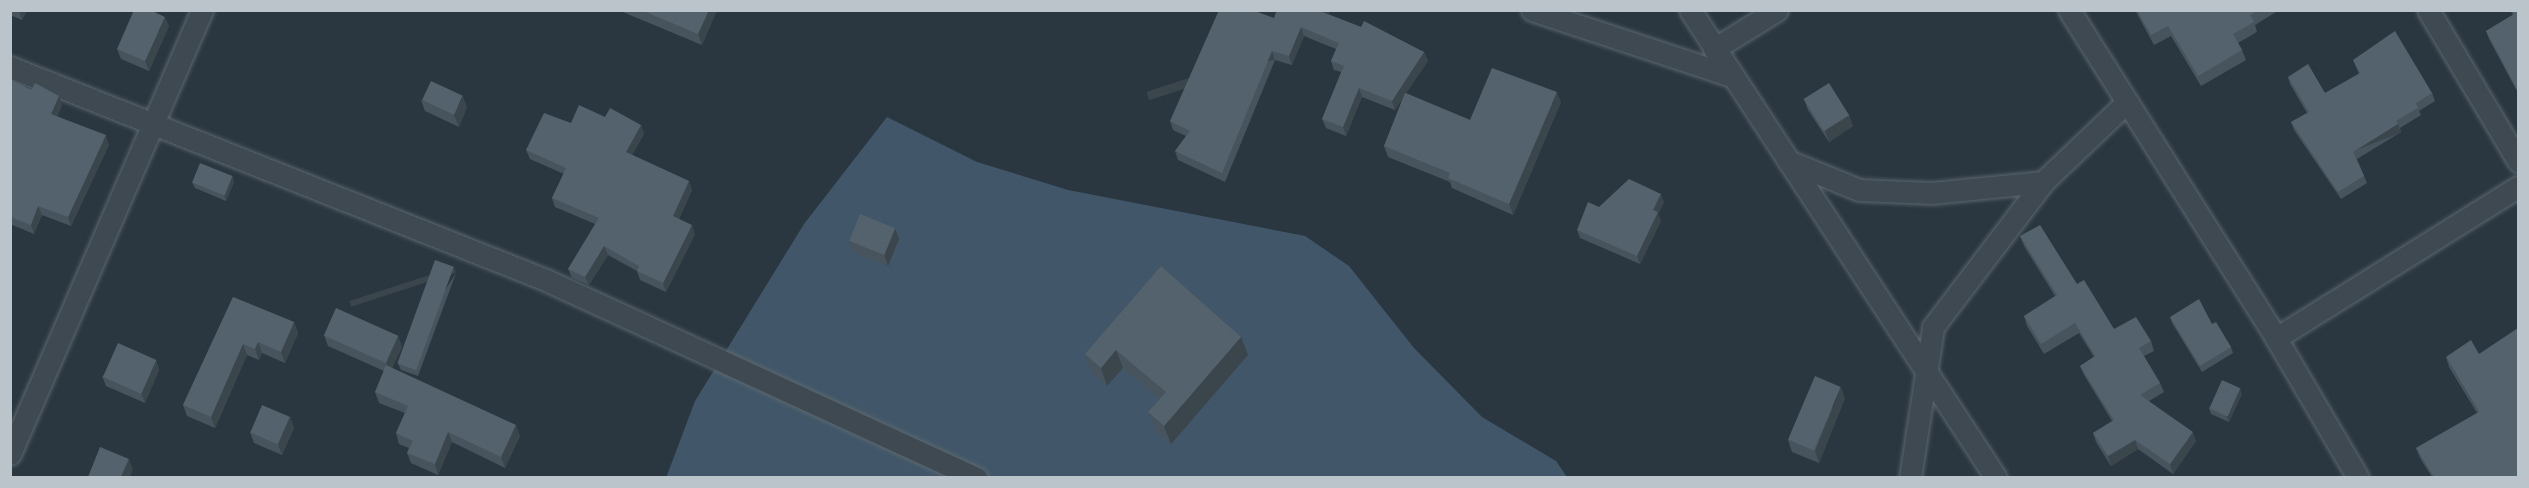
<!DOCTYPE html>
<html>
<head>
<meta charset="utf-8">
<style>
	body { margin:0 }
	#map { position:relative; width:2529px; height:488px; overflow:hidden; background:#2a3741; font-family:"Exo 2",sans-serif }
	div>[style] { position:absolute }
	.water>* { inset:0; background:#415769 }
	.roads { filter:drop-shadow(0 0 2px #5c676f) drop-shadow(0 0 2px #5c676f) }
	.minor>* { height:21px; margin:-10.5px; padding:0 10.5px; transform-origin:10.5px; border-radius:10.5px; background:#3e4951 }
	.wall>* { inset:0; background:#47545d }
	.shaded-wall>* { inset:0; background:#3a454c; transform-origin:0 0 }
	.building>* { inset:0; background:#53626c; transform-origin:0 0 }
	span { translate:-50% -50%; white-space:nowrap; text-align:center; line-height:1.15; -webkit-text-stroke:5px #232e37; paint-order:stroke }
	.frame { position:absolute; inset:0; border:12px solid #bbc4cb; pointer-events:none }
</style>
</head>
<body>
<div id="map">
	<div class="water">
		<div style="clip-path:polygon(887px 117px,977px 162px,1068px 190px,1305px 236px,1349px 266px,1414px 348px,1482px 417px,1556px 461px,1567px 477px,666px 478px,695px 401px,804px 224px)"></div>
	</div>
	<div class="roads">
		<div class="minor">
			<div style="left:1532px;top:10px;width:211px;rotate:18.3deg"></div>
			<div style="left:1690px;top:10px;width:559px;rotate:56.82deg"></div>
			<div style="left:2069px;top:10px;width:388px;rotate:57.7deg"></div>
			<div style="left:2276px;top:338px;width:162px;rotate:59.6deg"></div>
			<div style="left:2428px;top:10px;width:176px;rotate:59.2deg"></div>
			<div style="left:1714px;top:49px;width:74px;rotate:-31.8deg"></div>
			<div style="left:10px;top:67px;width:577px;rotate:21.67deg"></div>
			<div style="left:546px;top:280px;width:474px;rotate:24.7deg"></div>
			<div style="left:1788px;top:161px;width:77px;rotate:22.2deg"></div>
			<div style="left:1859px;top:190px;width:73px;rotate:2.4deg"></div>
			<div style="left:1932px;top:193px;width:112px;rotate:-5.7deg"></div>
			<div style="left:2276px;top:338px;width:285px;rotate:-32deg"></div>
			<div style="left:10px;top:454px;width:484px;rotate:-66.6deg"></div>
			<div style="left:1910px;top:478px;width:153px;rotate:-81.3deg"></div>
			<div style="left:1933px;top:327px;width:182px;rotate:-52.8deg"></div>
			<div style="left:2043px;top:182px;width:116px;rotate:-43.6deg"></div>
		</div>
	</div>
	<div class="wall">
		<div style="clip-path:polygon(10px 10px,27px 10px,22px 20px,10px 15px)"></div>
		<div style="clip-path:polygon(618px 10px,717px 10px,702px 45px)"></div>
		<div style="clip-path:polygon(1277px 10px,1328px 10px,1329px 13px,1328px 14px,1424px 52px,1428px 61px,1406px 93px,1470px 120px,1561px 102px,1513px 215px,1452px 188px,1450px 182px,1388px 157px,1384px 146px,1403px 98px,1395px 110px,1362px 97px,1346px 136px,1326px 128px,1322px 119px,1341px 72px,1334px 70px,1331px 61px,1336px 49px,1304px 36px,1292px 65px,1275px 60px,1225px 182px,1178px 160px,1175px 151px,1186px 136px,1173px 130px,1170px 121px,1274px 18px)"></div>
		<div style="clip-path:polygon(2135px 10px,2279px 10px,2255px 25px,2257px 32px,2238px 43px,2242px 50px,2246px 60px,2201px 86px,2171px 36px,2154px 45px)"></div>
		<div style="clip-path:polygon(2510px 10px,2518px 10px,2518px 93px,2489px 39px,2486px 31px,2513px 15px)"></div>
		<div style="clip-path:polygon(169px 26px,149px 71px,121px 59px,117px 49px)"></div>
		<div style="clip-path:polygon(2353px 60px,2432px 93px,2435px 101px,2419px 111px,2421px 115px,2400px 128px,2401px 132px,2357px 159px,2367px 183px,2341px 199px,2294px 130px,2291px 122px,2307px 113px,2290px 84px,2288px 77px,2325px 93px,2359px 74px)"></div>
		<div style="clip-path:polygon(10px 79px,62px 105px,57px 116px,109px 145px,71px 226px,42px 215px,34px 234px,10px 224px)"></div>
		<div style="clip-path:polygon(1804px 99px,1849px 115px,1853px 126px,1829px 142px,1808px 110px)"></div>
		<div style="clip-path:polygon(421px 100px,467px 107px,459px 127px,425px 111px)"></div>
		<div style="clip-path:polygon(605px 117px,641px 125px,644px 134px,632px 155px,689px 181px,692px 190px,679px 219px,695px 234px,666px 292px,640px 280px,637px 271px,608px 255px,589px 285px,572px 278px,568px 269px,595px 224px,555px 207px,552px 198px,564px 174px,530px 159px,526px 150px,571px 123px)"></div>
		<div style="clip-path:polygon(232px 176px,234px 182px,226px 201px,195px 188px,192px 182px)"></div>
		<div style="clip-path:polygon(1664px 202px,1658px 214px,1661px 221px,1640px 264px,1580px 238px,1577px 230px,1599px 207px)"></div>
		<div style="clip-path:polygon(895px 228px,899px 239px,888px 266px,853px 252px,849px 241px)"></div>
		<div style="clip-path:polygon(2020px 236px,2077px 284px,2114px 329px,2151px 341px,2154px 351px,2144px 356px,2160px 383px,2164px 392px,2149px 401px,2196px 441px,2173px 474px,2138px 449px,2111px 466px,2096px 442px,2093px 433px,2112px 421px,2084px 375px,2080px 366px,2094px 357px,2079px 333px,2044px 354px,2027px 326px,2024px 316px,2055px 296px,2024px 246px)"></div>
		<div style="clip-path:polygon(1161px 266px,1241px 337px,1248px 355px,1171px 444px,1155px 430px,1148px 412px,1159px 399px,1123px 368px,1107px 386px,1092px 373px,1085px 354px)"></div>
		<div style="clip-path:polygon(456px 273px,418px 376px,401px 370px,398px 364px)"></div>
		<div style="clip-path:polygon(233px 297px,294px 322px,298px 333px,285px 363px,262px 353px,259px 360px,247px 355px,215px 428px,187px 416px,183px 405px)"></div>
		<div style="clip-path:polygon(2170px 317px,2212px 324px,2231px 347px,2233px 353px,2202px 372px,2172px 323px)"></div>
		<div style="clip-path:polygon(324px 335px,398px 336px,402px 347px,392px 368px,520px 436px,505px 468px,452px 442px,438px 475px,411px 463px,407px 453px,409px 448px,399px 444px,396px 433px,405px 413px,379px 403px,375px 392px,384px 371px,328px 346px)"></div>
		<div style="clip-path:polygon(2446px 357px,2518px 477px,2432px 477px,2420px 458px,2416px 448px,2477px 413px,2449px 367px)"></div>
		<div style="clip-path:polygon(156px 360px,159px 370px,145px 403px,106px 386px,102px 376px)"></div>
		<div style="clip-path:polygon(2242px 394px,2229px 422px,2211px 414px,2209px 408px)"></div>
		<div style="clip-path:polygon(1845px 398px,1819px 463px,1792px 452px,1788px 440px)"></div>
		<div style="clip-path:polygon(290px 417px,294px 428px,282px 455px,254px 443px,250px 432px)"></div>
	</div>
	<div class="shaded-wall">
		<div style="clip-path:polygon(27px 10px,22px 20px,19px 11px)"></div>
		<div style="clip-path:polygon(709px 10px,717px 10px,702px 45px,698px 34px)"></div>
		<div style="clip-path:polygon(1323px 10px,1328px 10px,1329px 13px,1326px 21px,1322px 12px)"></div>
		<div style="clip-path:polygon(165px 17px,169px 26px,149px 71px,145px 61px)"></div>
		<div style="clip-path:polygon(1301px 27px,1304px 36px,1292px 65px,1289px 56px)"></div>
		<div style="left:1272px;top:51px;width:9px;height:132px;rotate:72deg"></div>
		<div style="clip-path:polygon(1424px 52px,1428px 61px,1395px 110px,1392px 101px)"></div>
		<div style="clip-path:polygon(1359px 88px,1362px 97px,1346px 136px,1343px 127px)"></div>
		<div style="clip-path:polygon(1557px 92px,1561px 102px,1513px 215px,1509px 204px)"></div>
		<div style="clip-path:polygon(59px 96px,62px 105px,55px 123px,51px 114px)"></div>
		<div style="clip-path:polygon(463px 96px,467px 107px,459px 127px,454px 115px)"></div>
		<div style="clip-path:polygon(1849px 115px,1853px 126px,1829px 142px,1825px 131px)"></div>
		<div style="left:2398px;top:124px;width:9px;height:53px;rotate:69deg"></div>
		<div style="clip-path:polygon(641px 125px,644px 134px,629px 161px,626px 152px)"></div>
		<div style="clip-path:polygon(106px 135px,109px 145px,71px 226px,68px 217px)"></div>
		<div style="clip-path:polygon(232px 176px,234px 182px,226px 201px,224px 195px)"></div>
		<div style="clip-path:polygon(689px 181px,692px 190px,676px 225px,673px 216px)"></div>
		<div style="clip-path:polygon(1661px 194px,1664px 202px,1658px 214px,1661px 221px,1640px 264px,1637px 256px,1653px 210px)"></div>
		<div style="clip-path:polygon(38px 206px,42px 215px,34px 234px,31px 225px)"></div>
		<div style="clip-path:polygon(692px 225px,695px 234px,666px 292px,663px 283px)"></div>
		<div style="clip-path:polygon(895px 228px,899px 239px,888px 266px,884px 255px)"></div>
		<div style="clip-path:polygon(604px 246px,608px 255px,589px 285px,585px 277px)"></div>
		<div style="left:454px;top:267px;width:6px;height:110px;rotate:72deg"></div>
		<div style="clip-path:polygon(294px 322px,298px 333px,285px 363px,281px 352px)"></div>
		<div style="clip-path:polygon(398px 336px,402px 347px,390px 373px,386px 362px)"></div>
		<div style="clip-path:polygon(1241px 337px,1248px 355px,1171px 444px,1164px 426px)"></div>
		<div style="clip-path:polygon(258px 342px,262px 353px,259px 360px,255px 349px)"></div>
		<div style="clip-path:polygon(243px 344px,247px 355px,215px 428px,211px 417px)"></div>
		<div style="clip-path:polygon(1116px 350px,1123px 368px,1107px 386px,1101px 368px)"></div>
		<div style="clip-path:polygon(156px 360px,159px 370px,145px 403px,141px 393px)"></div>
		<div style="clip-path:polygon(1841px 387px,1845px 398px,1819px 463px,1815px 451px)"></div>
		<div style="clip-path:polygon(2240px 388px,2242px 394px,2229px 422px,2226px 416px)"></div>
		<div style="clip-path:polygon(290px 417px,294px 428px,282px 455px,278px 444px)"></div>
		<div style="clip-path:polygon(516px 425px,520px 436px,505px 468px,501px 457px)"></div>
		<div style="clip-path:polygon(448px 432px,452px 442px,438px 475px,435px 464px)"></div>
		<div style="clip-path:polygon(2193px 432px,2196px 441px,2173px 474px,2170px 464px)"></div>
		<div style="clip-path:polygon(2135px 440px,2138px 449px,2111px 466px,2108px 456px)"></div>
		<div style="clip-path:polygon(129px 459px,133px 469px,130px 477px,121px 477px)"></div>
	</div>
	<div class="building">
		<div style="clip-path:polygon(134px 10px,150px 10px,165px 17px,145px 61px,117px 49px)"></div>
		<div style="clip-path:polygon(641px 10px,709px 10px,698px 34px)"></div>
		<div style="clip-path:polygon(1219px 10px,1252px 10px,1274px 18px,1277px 10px,1323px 10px,1322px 12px,1361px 27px,1364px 21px,1424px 52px,1392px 101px,1359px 88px,1343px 127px,1322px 119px,1344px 66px,1331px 61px,1339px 43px,1301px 27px,1289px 56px,1272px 51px,1222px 173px,1175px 151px,1190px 131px,1170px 121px)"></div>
		<div style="clip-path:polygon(2137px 10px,2258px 10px,2250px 15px,2254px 22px,2233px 34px,2242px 50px,2198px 76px,2168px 26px,2151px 35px)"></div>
		<div style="clip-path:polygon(2512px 10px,2518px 10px,2518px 91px,2486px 31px,2514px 14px)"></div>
		<div style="clip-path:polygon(2395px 31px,2432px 93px,2416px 103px,2418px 108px,2396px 121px,2398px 124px,2353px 152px,2364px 176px,2338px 192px,2291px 122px,2309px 112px,2288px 77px,2308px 64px,2325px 93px,2360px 73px,2353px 60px)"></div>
		<div style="clip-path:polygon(1492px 68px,1557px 92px,1509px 204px,1448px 178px,1450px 173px,1384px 146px,1405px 93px,1470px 120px)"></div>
		<div style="clip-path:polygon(10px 79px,31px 90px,35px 83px,59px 96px,51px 114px,106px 135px,68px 217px,38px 206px,31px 225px,10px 217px)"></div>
		<div style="left:431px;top:81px;width:35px;height:21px;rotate:25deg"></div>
		<div style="left:1829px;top:83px;width:38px;height:30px;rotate:58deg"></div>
		<div style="clip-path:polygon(579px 105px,605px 117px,610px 108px,641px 125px,626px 152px,689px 181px,673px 216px,692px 225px,663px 283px,637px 271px,639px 266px,604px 246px,585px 277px,568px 269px,599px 218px,552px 198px,566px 168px,526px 150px,544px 113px,571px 123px)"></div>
		<div style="left:200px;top:163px;width:35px;height:21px;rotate:22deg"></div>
		<div style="clip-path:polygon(1629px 179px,1661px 194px,1653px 210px,1658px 212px,1637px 256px,1577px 230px,1588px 202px,1599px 207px)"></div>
		<div style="left:860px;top:214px;width:38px;height:29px;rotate:22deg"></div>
		<div style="clip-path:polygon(2040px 225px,2077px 284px,2084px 280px,2114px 329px,2136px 317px,2151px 341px,2139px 348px,2160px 383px,2140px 395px,2193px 432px,2170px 464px,2135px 440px,2108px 456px,2093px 433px,2114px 420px,2080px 366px,2095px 356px,2075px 323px,2041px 344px,2024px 316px,2057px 295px,2020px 236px)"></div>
		<div style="left:435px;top:260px;width:20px;height:110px;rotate:20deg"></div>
		<div style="clip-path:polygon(1161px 266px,1241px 337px,1164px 426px,1148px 412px,1166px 392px,1116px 350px,1101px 368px,1085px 354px)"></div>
		<div style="clip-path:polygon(233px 297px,294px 322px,281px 352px,258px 342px,255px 349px,243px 344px,211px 417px,183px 405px)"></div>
		<div style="clip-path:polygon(2199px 299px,2212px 324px,2216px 322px,2231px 347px,2200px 366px,2170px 317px)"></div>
		<div style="left:336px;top:308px;width:68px;height:30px;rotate:24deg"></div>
		<div style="clip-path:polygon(2518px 328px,2518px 477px,2434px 477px,2416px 448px,2479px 412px,2446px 357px,2471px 340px,2479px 354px)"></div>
		<div style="left:118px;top:343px;width:42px;height:37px;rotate:24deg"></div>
		<div style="clip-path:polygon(386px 365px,516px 425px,501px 457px,448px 432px,435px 464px,407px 453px,413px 441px,396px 433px,408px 406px,375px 392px)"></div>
		<div style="left:1815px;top:376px;width:28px;height:69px;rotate:23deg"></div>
		<div style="left:2222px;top:380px;width:20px;height:31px;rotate:24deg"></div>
		<div style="left:262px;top:405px;width:30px;height:30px;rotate:23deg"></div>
		<div style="clip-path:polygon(100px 447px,129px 459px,121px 477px,88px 477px)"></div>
	</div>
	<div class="frame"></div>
</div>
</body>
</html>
